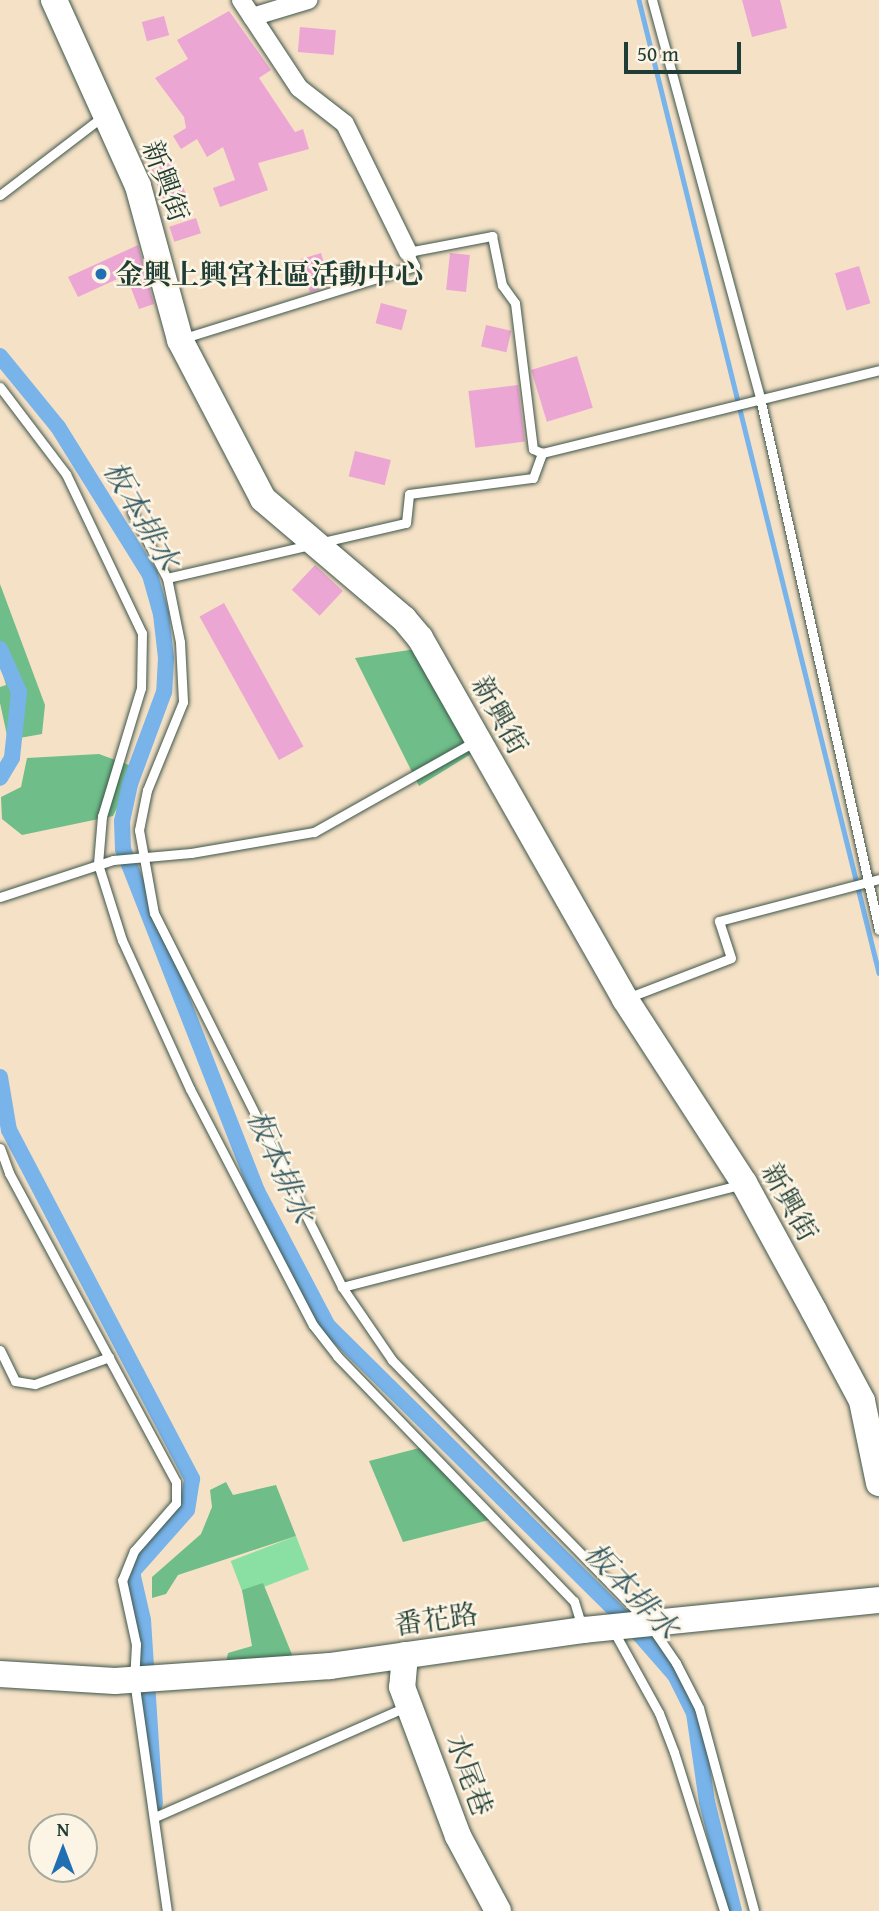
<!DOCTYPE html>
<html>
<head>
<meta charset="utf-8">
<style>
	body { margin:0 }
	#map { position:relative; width:879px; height:1911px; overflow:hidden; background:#f5e1c6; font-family:"Gentium Book Plus","Noto Serif TC",serif }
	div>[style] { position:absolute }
	.green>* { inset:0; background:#8ae0a3; transform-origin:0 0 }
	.forest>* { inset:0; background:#6fbe89 }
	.stream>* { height:4.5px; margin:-2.25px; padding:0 2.25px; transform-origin:2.25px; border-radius:2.25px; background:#78b3ea }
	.canal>* { height:16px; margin:-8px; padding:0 8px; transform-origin:8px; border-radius:8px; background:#78b3ea }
	.building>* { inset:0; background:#eca6d3; transform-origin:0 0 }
	.roads { filter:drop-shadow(0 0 2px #3f564a) drop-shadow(0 0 2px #3f564a) }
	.lane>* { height:9px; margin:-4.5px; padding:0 4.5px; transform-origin:4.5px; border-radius:4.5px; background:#fff }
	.street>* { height:18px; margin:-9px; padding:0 9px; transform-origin:9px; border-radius:9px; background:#fff }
	.secondary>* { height:26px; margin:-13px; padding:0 13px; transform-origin:13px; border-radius:13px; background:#fff }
	.dots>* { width:19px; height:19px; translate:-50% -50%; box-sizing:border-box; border:4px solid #fcf5e5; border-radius:50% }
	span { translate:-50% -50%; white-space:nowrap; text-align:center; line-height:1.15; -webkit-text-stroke:5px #fcf5e5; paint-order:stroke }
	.street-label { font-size:28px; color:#1f3d34 }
	.poi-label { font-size:28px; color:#1f3d34; font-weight:700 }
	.left { translate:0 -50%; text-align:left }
	.water-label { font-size:30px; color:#355a62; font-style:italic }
	.north { position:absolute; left:28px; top:1813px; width:70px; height:70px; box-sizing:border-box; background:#fcf5e5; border:2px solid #a4ab9e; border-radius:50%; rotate:0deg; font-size:19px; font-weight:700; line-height:28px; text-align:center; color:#1f3d34 }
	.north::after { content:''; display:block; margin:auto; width:24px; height:32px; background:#1f6fb2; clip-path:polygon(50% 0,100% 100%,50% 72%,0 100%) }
	.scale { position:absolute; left:624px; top:42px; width:117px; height:32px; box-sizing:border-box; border:4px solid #1f3d34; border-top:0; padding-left:9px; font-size:21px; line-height:24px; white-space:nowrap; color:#1f3d34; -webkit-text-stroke:5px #fcf5e5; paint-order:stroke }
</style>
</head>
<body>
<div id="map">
	<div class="green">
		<div style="left:296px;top:1536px;width:36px;height:70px;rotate:69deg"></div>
	</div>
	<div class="forest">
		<div style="clip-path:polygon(0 584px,45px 705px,42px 734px,8px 740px,0 703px,0 687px,6px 685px,0 665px)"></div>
		<div style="clip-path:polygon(430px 647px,484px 746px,419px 786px,355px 658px)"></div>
		<div style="clip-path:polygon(99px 754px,137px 768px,113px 816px,22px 835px,2px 819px,1px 797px,21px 787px,27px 758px)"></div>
		<div style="clip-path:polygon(423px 1447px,493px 1519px,403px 1542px,369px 1461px)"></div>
		<div style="clip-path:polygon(226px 1482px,233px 1495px,276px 1485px,296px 1536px,178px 1575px,166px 1594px,152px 1598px,152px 1577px,201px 1534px,212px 1507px,210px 1490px)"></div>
		<div style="clip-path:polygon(263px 1583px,297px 1667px,224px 1671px,228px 1653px,252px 1646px,242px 1590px)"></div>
	</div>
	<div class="stream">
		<div style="left:639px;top:0;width:1002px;rotate:76.14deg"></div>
	</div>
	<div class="canal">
		<div style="left:0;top:356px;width:92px;rotate:50.8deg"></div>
		<div style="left:58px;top:427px;width:174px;rotate:58.1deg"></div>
		<div style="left:150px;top:575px;width:41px;rotate:74.2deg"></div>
		<div style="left:161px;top:614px;width:44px;rotate:83.5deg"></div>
		<div style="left:166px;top:658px;width:34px;rotate:93deg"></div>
		<div style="left:164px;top:692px;width:98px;rotate:110.3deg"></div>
		<div style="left:130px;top:784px;width:38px;rotate:102deg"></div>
		<div style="left:122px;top:821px;width:28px;rotate:88deg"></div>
		<div style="left:123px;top:849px;width:367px;rotate:68.6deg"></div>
		<div style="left:257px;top:1191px;width:153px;rotate:62.3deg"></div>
		<div style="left:328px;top:1326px;width:439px;rotate:44.7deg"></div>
		<div style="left:640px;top:1635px;width:53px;rotate:48.8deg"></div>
		<div style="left:675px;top:1675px;width:42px;rotate:63.4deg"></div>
		<div style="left:694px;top:1713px;width:90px;rotate:81.7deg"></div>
		<div style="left:707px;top:1802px;width:112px;rotate:76.1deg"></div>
		<div style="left:0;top:649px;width:47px;rotate:66.2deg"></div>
		<div style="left:19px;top:692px;width:66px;rotate:96.1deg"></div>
		<div style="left:12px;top:758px;width:23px;rotate:121deg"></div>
		<div style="left:0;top:1077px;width:54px;rotate:80.4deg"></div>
		<div style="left:9px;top:1130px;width:394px;rotate:62.3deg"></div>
		<div style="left:192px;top:1479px;width:31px;rotate:99deg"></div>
		<div style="left:187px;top:1510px;width:83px;rotate:131.6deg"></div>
		<div style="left:132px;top:1572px;width:49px;rotate:77.1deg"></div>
		<div style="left:143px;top:1620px;width:184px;rotate:86.3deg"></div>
	</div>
	<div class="building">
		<div style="clip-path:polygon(742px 0,780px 0,787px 28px,752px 37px)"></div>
		<div style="clip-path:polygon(229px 11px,271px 70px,259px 78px,295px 132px,303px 129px,309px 149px,258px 163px,268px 190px,220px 207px,213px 188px,235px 180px,223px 147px,207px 157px,197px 139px,181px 149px,173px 136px,186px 128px,184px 117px,155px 78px,188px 59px,177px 40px)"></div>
		<div style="left:164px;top:16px;width:20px;height:23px;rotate:75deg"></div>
		<div style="left:300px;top:27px;width:36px;height:25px;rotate:5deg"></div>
		<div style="left:172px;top:161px;width:36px;height:23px;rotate:67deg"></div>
		<div style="left:196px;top:218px;width:16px;height:28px;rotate:72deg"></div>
		<div style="clip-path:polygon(138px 245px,154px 304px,139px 309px,126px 275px,78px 297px,68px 277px)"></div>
		<div style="left:321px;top:253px;width:34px;height:22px;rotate:73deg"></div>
		<div style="left:450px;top:253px;width:20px;height:37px;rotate:6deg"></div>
		<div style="left:859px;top:266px;width:39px;height:25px;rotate:73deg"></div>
		<div style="left:381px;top:303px;width:27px;height:21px;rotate:15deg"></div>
		<div style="left:486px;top:325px;width:26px;height:22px;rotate:13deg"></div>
		<div style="left:577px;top:356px;width:54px;height:48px;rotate:73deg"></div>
		<div style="left:518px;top:385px;width:57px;height:50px;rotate:83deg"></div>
		<div style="left:355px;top:451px;width:37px;height:26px;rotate:14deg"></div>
		<div style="left:315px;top:565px;width:38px;height:34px;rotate:43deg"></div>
		<div style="left:224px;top:603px;width:164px;height:28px;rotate:61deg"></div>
	</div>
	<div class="roads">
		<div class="lane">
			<div style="left:652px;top:0;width:412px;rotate:74.8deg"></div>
			<div style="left:760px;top:398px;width:545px;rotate:77.39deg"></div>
			<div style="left:0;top:195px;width:128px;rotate:-37.4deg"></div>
			<div style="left:181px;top:339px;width:245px;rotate:-17.3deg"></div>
			<div style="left:415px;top:266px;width:16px;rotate:-117deg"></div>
			<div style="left:408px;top:252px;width:86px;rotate:-10.8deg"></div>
			<div style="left:492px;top:236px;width:50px;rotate:78.5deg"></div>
			<div style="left:502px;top:285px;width:22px;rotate:54deg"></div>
			<div style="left:515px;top:303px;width:147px;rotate:83deg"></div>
			<div style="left:533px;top:449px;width:10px;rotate:24deg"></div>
			<div style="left:0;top:387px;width:109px;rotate:52.8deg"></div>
			<div style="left:66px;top:474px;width:176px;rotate:64.5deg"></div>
			<div style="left:142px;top:633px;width:55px;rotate:91deg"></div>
			<div style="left:141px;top:688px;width:134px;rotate:106.9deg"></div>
			<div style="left:102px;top:816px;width:48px;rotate:94.8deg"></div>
			<div style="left:98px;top:864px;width:80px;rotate:72.5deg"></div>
			<div style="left:122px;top:940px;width:164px;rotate:65.5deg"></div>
			<div style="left:190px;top:1089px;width:266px;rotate:62.5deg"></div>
			<div style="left:313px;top:1325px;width:39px;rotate:52deg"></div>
			<div style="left:337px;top:1356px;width:341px;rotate:46deg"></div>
			<div style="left:574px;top:1601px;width:27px;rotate:73deg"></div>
			<div style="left:132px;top:512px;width:75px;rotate:62.1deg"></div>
			<div style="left:167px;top:578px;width:65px;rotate:78.5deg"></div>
			<div style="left:180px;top:642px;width:60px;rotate:87.1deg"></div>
			<div style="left:183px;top:702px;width:95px;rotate:112.2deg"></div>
			<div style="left:147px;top:790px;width:41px;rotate:101.3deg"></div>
			<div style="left:139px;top:830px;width:84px;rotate:79.8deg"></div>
			<div style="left:154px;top:913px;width:419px;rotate:63.3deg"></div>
			<div style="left:342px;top:1287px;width:413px;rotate:-14.4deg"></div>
			<div style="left:167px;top:578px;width:245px;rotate:-13deg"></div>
			<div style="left:406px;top:523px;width:29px;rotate:-84deg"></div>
			<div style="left:409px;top:494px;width:125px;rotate:-7.4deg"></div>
			<div style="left:533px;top:478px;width:27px;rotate:-70deg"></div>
			<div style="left:542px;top:453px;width:347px;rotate:-13.8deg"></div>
			<div style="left:0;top:897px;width:119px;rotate:-18.1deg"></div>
			<div style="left:113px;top:860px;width:78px;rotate:-5.1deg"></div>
			<div style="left:191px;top:853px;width:125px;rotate:-9.7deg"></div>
			<div style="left:314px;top:832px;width:184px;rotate:-29.4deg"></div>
			<div style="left:627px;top:998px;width:111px;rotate:-21deg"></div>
			<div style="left:731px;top:958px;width:39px;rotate:-108deg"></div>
			<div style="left:719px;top:921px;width:165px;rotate:-14.7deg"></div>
			<div style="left:0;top:1148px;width:27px;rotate:70deg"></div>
			<div style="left:9px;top:1173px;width:351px;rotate:61.6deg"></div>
			<div style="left:176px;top:1482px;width:21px;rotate:90deg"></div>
			<div style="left:176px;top:1503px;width:64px;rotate:131.2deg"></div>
			<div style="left:134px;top:1551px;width:31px;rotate:112deg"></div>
			<div style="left:122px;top:1580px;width:66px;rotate:77.7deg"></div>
			<div style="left:136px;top:1644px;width:36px;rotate:93deg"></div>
			<div style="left:134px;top:1680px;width:233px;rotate:81.9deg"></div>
			<div style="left:342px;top:1287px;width:88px;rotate:55.6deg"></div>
			<div style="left:392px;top:1360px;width:366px;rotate:45.7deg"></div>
			<div style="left:648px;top:1622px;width:50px;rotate:55.7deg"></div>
			<div style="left:676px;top:1663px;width:51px;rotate:62.9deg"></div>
			<div style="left:699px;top:1708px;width:210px;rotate:74.8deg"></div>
			<div style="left:0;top:1350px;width:34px;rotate:64deg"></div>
			<div style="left:15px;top:1381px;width:20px;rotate:9deg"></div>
			<div style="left:35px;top:1384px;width:79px;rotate:-20deg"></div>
			<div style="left:613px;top:1630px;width:95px;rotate:61deg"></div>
			<div style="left:659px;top:1713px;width:42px;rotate:69deg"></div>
			<div style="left:674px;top:1752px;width:167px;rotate:72.5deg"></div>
			<div style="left:157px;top:1816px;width:271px;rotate:-23.7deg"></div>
		</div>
		<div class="street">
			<div style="left:241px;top:0;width:105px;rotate:56.6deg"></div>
			<div style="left:299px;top:88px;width:58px;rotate:38deg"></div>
			<div style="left:345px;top:124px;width:143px;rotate:63.8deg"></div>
			<div style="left:252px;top:17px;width:59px;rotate:-16.9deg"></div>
		</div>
		<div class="secondary">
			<div style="left:54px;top:0;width:204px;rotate:65.7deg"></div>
			<div style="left:138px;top:186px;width:160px;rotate:74.7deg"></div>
			<div style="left:180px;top:340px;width:179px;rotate:62.4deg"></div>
			<div style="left:263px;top:499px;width:185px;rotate:40.4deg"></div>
			<div style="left:404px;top:619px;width:25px;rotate:50deg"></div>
			<div style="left:420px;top:638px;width:415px;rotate:60.4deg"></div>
			<div style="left:625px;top:999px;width:219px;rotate:57.1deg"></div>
			<div style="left:744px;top:1183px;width:146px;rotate:61.3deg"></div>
			<div style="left:814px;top:1311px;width:102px;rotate:61.9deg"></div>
			<div style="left:862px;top:1401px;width:84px;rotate:78.3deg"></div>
			<div style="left:405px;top:1655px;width:32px;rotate:95deg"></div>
			<div style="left:402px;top:1687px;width:159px;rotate:69.4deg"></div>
			<div style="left:458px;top:1836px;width:85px;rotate:61.9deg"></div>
			<div style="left:0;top:1674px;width:115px;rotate:3.5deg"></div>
			<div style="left:115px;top:1681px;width:216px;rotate:-4deg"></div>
			<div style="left:330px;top:1666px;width:256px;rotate:-8.1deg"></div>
			<div style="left:583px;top:1630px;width:298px;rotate:-5.8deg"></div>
		</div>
	</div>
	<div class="dots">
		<div style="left:101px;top:274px;background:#1f6fb2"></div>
	</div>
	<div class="street-label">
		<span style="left:166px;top:181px;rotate:70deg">新興街</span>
		<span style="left:500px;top:715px;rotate:61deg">新興街</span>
		<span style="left:790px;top:1202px;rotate:61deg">新興街</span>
		<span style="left:436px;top:1619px;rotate:-8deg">番花路</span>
		<span style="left:470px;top:1775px;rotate:70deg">水尾巷</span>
	</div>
	<div class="poi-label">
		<span class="left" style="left:115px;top:274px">金興上興宮社區活動中心</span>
	</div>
	<div class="water-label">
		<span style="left:142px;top:515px;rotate:60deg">板本排水</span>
		<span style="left:281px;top:1166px;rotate:66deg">板本排水</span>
		<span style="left:632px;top:1590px;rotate:46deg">板本排水</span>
	</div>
	<div class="north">N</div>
	<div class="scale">50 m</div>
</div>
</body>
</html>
